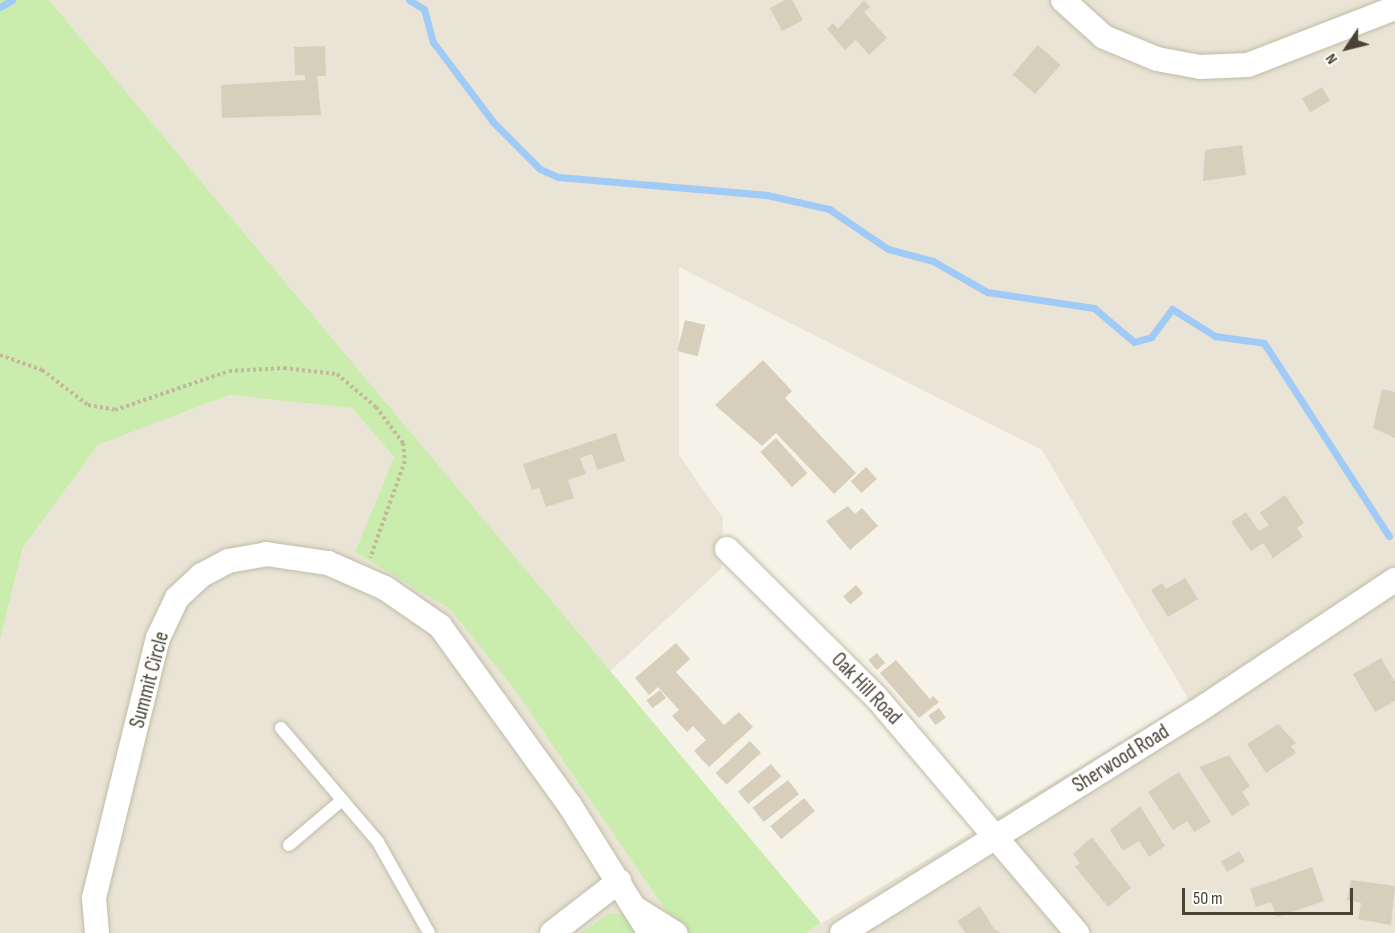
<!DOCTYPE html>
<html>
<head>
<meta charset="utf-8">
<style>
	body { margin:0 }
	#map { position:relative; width:1395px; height:933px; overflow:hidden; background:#f5f2e7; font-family:"Sofia Sans Condensed",sans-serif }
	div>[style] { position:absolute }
	.residential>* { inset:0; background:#e9e4d5 }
	.green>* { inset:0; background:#caecad }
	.stream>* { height:7px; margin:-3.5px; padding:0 3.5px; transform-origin:3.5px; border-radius:3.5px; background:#9fcbf6 }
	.building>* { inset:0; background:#d7cfbb; transform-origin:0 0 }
	.path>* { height:4px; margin-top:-2px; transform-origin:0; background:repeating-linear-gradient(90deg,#c4b899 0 3px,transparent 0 6px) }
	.roads { filter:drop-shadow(0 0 2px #c1bba9) drop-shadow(0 0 2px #c1bba9) }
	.lane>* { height:12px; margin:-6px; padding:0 6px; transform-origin:6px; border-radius:6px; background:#fff }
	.street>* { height:24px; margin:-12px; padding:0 12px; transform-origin:12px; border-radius:12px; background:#fff }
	span { translate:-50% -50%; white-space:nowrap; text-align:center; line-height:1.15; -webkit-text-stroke:5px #fff; paint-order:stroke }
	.street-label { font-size:21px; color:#484335 }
	.north { position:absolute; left:1317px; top:18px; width:60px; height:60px; -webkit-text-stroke:4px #fff; paint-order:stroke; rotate:235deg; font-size:16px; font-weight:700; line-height:24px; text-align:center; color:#484335 }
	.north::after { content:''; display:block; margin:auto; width:21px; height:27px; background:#484335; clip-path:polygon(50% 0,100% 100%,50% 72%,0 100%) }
	.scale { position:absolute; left:1182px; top:888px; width:171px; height:27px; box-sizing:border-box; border:3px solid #484335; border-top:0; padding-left:8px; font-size:18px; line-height:21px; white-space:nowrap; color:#484335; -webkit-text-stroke:4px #fff; paint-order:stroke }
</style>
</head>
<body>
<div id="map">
	<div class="residential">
		<div style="clip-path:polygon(49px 0,1395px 0,1395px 933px,806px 933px,1189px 700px,1042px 450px,679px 267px,679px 455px,723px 518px,721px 569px,609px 672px)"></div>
		<div style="clip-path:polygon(229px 395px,352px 408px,394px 457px,355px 552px,450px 608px,514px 689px,671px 918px,688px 933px,638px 933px,609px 913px,580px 933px,0 933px,0 640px,23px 547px,98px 445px)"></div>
	</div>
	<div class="green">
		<div style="clip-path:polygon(0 0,49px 0,821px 923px,806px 933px,688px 933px,671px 918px,514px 689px,450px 609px,355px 552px,394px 457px,352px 408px,229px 395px,98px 445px,23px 547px,0 640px)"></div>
		<div style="clip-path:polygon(609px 913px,623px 915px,638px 933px,580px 933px)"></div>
	</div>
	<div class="stream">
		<div style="left:409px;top:0;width:17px;rotate:31deg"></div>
		<div style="left:424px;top:9px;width:34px;rotate:75deg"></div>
		<div style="left:433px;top:42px;width:100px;rotate:53.1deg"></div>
		<div style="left:493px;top:122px;width:66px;rotate:45deg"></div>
		<div style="left:540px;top:169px;width:20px;rotate:24deg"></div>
		<div style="left:558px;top:177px;width:210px;rotate:4.9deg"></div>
		<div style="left:767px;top:195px;width:64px;rotate:12.7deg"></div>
		<div style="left:829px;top:209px;width:71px;rotate:34.1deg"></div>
		<div style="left:888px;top:249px;width:47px;rotate:14.9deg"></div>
		<div style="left:933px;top:261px;width:62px;rotate:29.9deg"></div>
		<div style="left:987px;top:292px;width:108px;rotate:8.5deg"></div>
		<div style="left:1094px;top:308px;width:52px;rotate:40.4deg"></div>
		<div style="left:1134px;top:342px;width:18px;rotate:-16deg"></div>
		<div style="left:1151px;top:337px;width:35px;rotate:-53deg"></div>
		<div style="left:1172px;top:309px;width:51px;rotate:32.1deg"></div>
		<div style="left:1215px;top:336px;width:49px;rotate:8.1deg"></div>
		<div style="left:1264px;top:343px;width:230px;rotate:57.1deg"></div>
		<div style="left:0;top:7px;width:14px;rotate:-30deg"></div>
	</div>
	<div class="building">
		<div style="clip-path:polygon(785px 0,792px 0,803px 20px,782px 31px,770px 8px)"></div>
		<div style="clip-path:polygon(864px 0,870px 7px,864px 12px,887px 38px,869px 55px,856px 40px,845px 50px,827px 29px,833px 23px,838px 29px)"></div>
		<div style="left:1038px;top:45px;width:30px;height:39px;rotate:41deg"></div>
		<div style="clip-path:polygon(325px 46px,326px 76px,317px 76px,321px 115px,222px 118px,221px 85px,305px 80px,305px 75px,295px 75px,294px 47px)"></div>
		<div style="left:1322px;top:87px;width:16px;height:23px;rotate:60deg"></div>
		<div style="clip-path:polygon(1242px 145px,1246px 175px,1203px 181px,1205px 150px)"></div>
		<div style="left:685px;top:320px;width:21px;height:32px;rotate:14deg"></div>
		<div style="clip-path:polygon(763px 360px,792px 391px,785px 398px,856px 473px,834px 494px,776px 433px,762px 446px,715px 405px)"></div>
		<div style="clip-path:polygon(1382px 389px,1395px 392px,1395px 438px,1373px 428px)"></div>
		<div style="clip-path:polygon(616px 433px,625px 461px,597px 470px,592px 454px,580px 458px,586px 474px,568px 480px,574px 498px,546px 507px,539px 488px,532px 490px,523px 464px)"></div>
		<div style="left:776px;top:438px;width:47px;height:21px;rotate:48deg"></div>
		<div style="left:866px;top:467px;width:16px;height:21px;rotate:47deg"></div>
		<div style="clip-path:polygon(1285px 495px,1304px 523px,1297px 528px,1303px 537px,1273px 558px,1263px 543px,1251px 551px,1231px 522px,1246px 512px,1259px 531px,1269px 525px,1260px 513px)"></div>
		<div style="clip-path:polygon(848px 506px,855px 514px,862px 508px,878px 526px,850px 550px,826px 521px)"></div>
		<div style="clip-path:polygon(1185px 578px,1198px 599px,1168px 617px,1151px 590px,1162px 583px,1166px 589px)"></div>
		<div style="left:856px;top:585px;width:11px;height:17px;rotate:49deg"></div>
		<div style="clip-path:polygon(676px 643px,690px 659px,676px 672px,724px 725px,739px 712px,753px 727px,709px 767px,694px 751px,706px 740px,693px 726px,687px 732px,672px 716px,679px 710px,658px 687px,649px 695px,635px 678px)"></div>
		<div style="left:877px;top:653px;width:13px;height:11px;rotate:51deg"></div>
		<div style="clip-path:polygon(1381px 658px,1395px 682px,1395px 701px,1375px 712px,1353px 674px)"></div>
		<div style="clip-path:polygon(896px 660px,930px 699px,933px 696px,939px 702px,919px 718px,880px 673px)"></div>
		<div style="left:660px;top:690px;width:10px;height:17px;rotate:53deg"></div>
		<div style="left:939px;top:708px;width:12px;height:13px;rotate:55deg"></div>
		<div style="clip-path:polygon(1278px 724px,1296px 743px,1291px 746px,1296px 753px,1266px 773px,1247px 744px)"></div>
		<div style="left:750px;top:741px;width:16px;height:47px;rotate:47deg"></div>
		<div style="clip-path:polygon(1229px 755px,1250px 786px,1242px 792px,1250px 804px,1232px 816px,1199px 767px)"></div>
		<div style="left:771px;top:764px;width:16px;height:43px;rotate:50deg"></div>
		<div style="clip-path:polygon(1179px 772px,1211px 822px,1194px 832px,1187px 821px,1173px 830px,1148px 792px)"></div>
		<div style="left:788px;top:780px;width:18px;height:45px;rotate:52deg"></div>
		<div style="left:804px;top:798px;width:17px;height:44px;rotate:50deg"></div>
		<div style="clip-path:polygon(1140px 806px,1165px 846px,1149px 857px,1139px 841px,1123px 851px,1110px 830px)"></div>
		<div style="clip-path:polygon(1092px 837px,1131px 888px,1108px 907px,1075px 867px,1080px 863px,1073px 854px)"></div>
		<div style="left:1239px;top:851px;width:12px;height:21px;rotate:59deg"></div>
		<div style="clip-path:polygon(1312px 867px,1324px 901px,1277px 917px,1271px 902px,1256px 907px,1250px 889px)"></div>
		<div style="clip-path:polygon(1351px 880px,1395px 886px,1391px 925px,1358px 919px,1361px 903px,1347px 900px)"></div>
		<div style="clip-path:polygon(980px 906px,994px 929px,1001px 933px,965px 933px,957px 921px)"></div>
	</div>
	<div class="path">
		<div style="left:0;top:355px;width:45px;rotate:19.7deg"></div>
		<div style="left:42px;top:370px;width:58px;rotate:37.3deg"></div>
		<div style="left:88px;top:405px;width:27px;rotate:10deg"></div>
		<div style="left:115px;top:410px;width:120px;rotate:-18.9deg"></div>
		<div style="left:229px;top:371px;width:55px;rotate:-3.1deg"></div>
		<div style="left:284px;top:368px;width:53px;rotate:6.5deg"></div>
		<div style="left:337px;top:374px;width:51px;rotate:40.2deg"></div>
		<div style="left:376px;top:407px;width:45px;rotate:53.1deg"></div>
		<div style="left:403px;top:443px;width:18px;rotate:84deg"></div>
		<div style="left:405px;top:461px;width:103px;rotate:109.8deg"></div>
	</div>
	<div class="roads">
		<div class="lane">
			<div style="left:281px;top:728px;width:150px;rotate:49.6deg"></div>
			<div style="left:378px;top:842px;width:104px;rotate:60.7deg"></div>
			<div style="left:289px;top:845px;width:70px;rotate:-40.3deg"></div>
		</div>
		<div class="street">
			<div style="left:1063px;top:0;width:55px;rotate:42.1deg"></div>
			<div style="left:1104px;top:37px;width:57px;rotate:22.5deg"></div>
			<div style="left:1157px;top:59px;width:44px;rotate:10.5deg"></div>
			<div style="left:1200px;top:67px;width:48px;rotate:-2.4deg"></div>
			<div style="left:1248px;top:65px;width:158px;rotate:-21.2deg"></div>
			<div style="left:727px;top:549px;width:211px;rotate:44.8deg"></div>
			<div style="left:877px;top:698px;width:309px;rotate:49.6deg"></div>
			<div style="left:638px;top:910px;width:44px;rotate:31.9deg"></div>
			<div style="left:97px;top:933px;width:35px;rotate:-95deg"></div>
			<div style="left:94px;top:898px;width:268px;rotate:-76.2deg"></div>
			<div style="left:158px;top:638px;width:44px;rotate:-64.6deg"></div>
			<div style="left:177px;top:598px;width:34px;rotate:-43deg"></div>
			<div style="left:202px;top:575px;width:30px;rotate:-28deg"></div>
			<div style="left:228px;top:561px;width:39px;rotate:-10deg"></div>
			<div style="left:266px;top:554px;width:63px;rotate:8.3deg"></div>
			<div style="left:328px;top:563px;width:62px;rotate:23.7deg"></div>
			<div style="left:385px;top:588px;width:67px;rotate:34.6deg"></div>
			<div style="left:440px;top:626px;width:220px;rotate:54.1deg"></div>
			<div style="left:569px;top:804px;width:152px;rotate:57.9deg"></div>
			<div style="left:552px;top:933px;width:85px;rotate:-37.8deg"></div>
			<div style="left:842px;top:933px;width:417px;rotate:-32deg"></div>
			<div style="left:1196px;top:712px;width:239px;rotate:-33.6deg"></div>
		</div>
	</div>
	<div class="street-label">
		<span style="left:150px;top:680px;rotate:-75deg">Summit Circle</span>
		<span style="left:866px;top:689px;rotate:46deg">Oak Hill Road</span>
		<span style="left:1121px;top:759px;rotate:-32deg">Sherwood Road</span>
	</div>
	<div class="north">N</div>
	<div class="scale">50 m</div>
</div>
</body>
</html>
